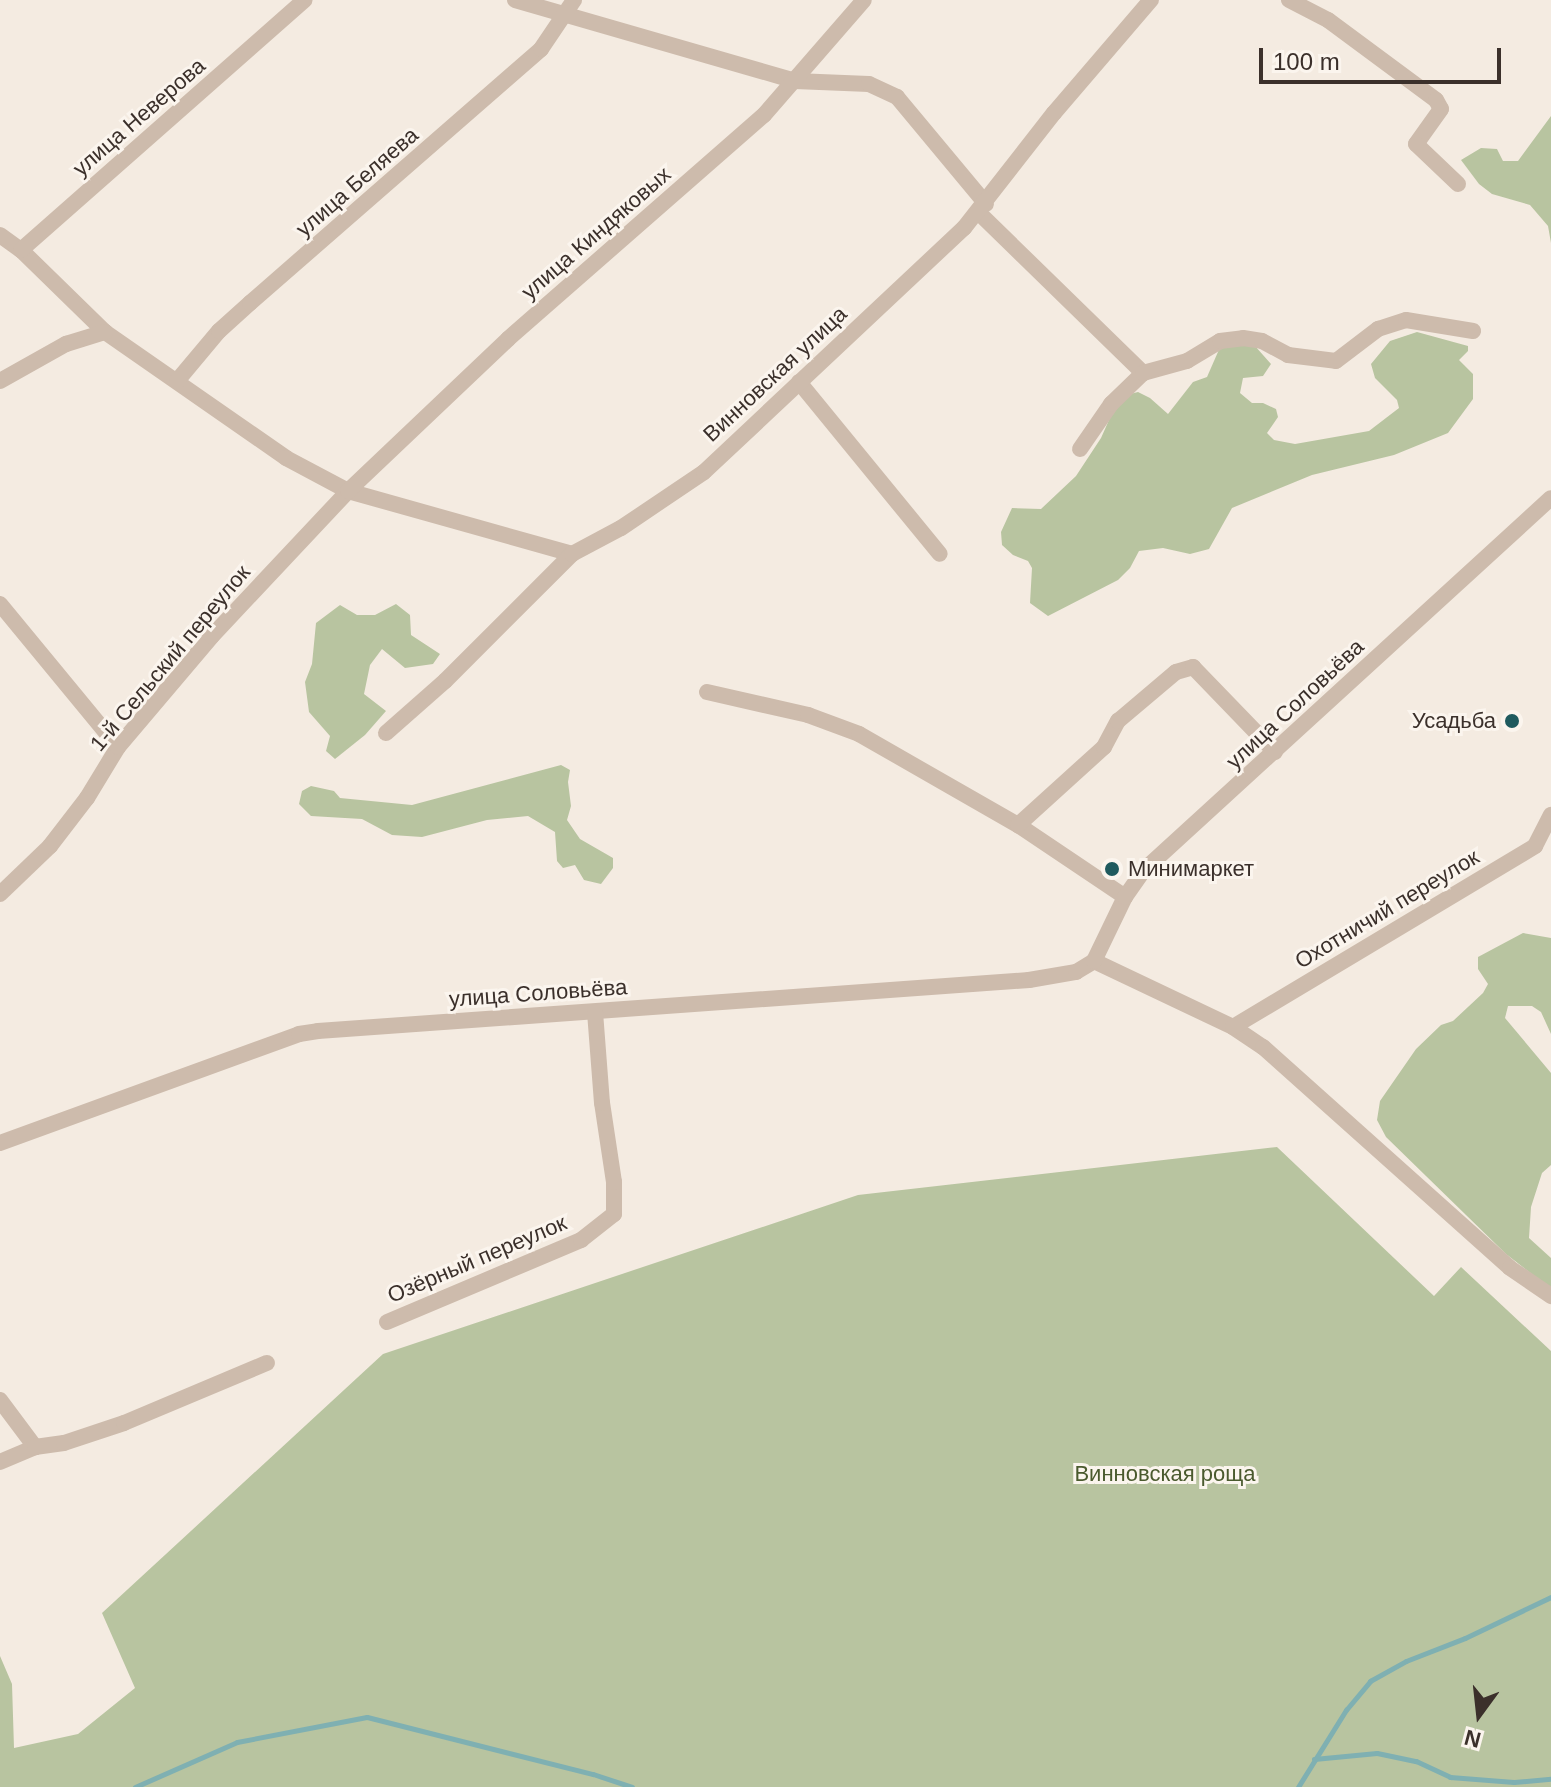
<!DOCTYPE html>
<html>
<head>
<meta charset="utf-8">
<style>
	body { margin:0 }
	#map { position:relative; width:1551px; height:1787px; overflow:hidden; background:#f4ebe1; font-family:Arial,sans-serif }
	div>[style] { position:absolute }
	.green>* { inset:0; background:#b8c4a0 }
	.stream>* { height:5px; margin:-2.5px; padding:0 2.5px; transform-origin:2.5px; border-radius:2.5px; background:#7fb0b2 }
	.minor>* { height:16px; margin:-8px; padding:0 8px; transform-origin:8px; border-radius:8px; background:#cdbbac }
	.dots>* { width:22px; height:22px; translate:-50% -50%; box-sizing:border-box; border:4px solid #fbf5ee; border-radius:50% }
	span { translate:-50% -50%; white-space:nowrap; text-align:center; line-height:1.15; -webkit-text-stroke:6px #fbf5ee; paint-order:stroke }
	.street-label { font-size:22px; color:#3b302b }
	.poi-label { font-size:22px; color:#3b302b }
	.right { translate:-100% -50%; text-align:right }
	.left { translate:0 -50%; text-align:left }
	.park-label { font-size:22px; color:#4a5a2e }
	.north { position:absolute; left:1439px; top:1675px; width:80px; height:80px; -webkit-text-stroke:6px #fbf5ee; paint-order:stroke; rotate:195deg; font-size:22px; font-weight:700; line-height:32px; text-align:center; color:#3b302b }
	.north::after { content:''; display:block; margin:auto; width:28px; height:36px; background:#3b302b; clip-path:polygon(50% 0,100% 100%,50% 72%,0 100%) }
	.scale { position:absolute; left:1259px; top:48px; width:242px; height:36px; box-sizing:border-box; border:4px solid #3b302b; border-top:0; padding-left:10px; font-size:24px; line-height:28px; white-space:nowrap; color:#3b302b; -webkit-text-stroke:6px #fbf5ee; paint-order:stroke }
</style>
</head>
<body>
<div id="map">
	<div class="green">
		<div style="clip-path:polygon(1551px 116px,1551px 243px,1548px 226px,1530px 205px,1492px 194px,1479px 184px,1461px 160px,1481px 148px,1497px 149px,1503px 161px,1518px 161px)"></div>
		<div style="clip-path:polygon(1417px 332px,1468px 346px,1468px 351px,1459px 360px,1473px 374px,1473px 399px,1448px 433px,1394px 455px,1312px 475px,1232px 508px,1209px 549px,1190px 554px,1163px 548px,1139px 551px,1130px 568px,1118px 580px,1048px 616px,1030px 603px,1032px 568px,1028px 561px,1013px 555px,1002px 545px,1001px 532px,1012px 508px,1041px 509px,1076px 476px,1101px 438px,1113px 411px,1130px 394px,1138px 392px,1150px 398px,1168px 414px,1193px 382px,1207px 377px,1221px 345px,1255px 346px,1271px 364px,1263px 376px,1243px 378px,1240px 393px,1252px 403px,1263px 403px,1276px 409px,1278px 417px,1267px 433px,1274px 440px,1295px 444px,1369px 431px,1399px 408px,1397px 400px,1375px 378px,1371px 364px,1390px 341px)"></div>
		<div style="clip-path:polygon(396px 604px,410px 615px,411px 635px,440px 654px,433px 664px,405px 668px,382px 649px,370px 665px,364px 694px,386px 711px,365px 735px,335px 759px,326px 751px,330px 736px,309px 712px,305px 682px,312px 664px,316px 623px,340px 605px,357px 615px,375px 615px)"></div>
		<div style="clip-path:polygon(561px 765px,570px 770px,568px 782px,571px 806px,567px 820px,580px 839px,613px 858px,613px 868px,601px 884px,584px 880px,575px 865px,563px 868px,557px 861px,555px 832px,528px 816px,487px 820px,422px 837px,392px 835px,362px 819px,311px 816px,299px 804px,302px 791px,311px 786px,334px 791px,340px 798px,412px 805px)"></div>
		<div style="clip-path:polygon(1523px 933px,1551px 938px,1551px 1034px,1541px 1012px,1532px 1006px,1508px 1006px,1505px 1018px,1551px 1073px,1551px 1165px,1542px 1173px,1531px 1207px,1529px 1238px,1551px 1258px,1551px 1289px,1506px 1254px,1386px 1137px,1377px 1120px,1380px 1101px,1416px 1049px,1441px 1025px,1453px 1021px,1483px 993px,1488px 984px,1478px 969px,1478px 957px)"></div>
		<div style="clip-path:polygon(1277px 1147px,1434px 1296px,1461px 1267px,1551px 1351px,1551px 1787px,0 1787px,0 1656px,12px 1684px,14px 1748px,78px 1734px,135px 1688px,102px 1613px,383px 1354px,858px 1195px)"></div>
	</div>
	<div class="stream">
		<div style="left:1314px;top:1759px;width:63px;rotate:-5.4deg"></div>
		<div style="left:1377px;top:1753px;width:40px;rotate:12deg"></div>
		<div style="left:1416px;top:1761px;width:38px;rotate:25deg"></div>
		<div style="left:1450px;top:1777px;width:64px;rotate:4.5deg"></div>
		<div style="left:1514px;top:1782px;width:37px;rotate:-5deg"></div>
		<div style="left:135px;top:1787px;width:111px;rotate:-23.8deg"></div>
		<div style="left:237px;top:1742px;width:132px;rotate:-10.9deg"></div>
		<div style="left:367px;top:1717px;width:233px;rotate:14.2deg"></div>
		<div style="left:593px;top:1774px;width:41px;rotate:18.4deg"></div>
		<div style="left:1298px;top:1787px;width:91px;rotate:-58.1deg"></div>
		<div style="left:1346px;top:1710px;width:38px;rotate:-50deg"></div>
		<div style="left:1370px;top:1681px;width:41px;rotate:-29.1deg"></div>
		<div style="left:1406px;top:1661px;width:63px;rotate:-21.3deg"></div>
		<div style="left:1465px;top:1638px;width:95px;rotate:-25.5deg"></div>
	</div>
	<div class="minor">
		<div style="left:515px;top:0;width:291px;rotate:16.1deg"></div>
		<div style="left:795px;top:81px;width:74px;rotate:2.3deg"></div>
		<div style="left:869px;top:84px;width:31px;rotate:25deg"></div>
		<div style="left:897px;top:97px;width:139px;rotate:50.2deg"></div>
		<div style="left:1289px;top:0;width:44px;rotate:27.1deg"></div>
		<div style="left:1328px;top:20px;width:134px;rotate:36.5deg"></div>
		<div style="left:1436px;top:100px;width:10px;rotate:61deg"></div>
		<div style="left:1441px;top:109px;width:43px;rotate:125.5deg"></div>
		<div style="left:1416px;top:144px;width:58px;rotate:43.6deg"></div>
		<div style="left:978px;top:212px;width:231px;rotate:44.3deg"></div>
		<div style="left:0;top:235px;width:26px;rotate:36deg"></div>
		<div style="left:21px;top:250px;width:117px;rotate:44.3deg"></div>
		<div style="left:105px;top:332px;width:221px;rotate:34.8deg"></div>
		<div style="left:286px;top:458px;width:70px;rotate:28deg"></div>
		<div style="left:348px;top:491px;width:233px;rotate:15.7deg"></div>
		<div style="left:21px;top:250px;width:378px;rotate:-41.4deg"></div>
		<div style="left:0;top:381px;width:76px;rotate:-29.3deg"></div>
		<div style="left:66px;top:344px;width:41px;rotate:-17.1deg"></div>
		<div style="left:177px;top:381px;width:65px;rotate:-50deg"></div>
		<div style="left:219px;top:331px;width:42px;rotate:-42.1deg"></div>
		<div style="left:250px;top:303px;width:386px;rotate:-41.1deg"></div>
		<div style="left:541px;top:49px;width:59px;rotate:-56deg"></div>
		<div style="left:799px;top:382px;width:222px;rotate:50.7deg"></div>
		<div style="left:1080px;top:449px;width:55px;rotate:-55.4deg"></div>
		<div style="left:1111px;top:404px;width:45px;rotate:-44.1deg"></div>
		<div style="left:1143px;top:373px;width:46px;rotate:-15.3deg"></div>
		<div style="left:1187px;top:361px;width:39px;rotate:-31deg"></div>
		<div style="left:1220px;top:341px;width:23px;rotate:-7deg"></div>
		<div style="left:1243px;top:338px;width:19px;rotate:9deg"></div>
		<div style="left:1262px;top:341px;width:30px;rotate:28deg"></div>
		<div style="left:1288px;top:355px;width:48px;rotate:7.1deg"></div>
		<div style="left:1336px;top:361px;width:53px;rotate:-37.3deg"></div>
		<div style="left:1378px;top:329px;width:29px;rotate:-18deg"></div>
		<div style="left:1406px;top:320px;width:68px;rotate:9.3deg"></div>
		<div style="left:0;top:604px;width:185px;rotate:50.5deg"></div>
		<div style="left:707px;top:692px;width:104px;rotate:12.8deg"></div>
		<div style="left:808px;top:715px;width:54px;rotate:20.4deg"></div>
		<div style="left:859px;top:734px;width:183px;rotate:29.8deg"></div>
		<div style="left:1018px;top:825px;width:129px;rotate:33.9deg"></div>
		<div style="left:386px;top:733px;width:79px;rotate:-41.4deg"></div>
		<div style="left:445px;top:681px;width:180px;rotate:-45deg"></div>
		<div style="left:572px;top:554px;width:55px;rotate:-28deg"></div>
		<div style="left:621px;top:528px;width:100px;rotate:-34deg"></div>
		<div style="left:704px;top:472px;width:357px;rotate:-43.2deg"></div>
		<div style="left:964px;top:228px;width:146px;rotate:-52deg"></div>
		<div style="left:1054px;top:113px;width:149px;rotate:-49.4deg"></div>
		<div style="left:1018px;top:825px;width:116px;rotate:-42.2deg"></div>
		<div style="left:1104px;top:747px;width:30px;rotate:-62deg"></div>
		<div style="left:1118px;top:721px;width:76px;rotate:-40.2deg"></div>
		<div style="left:1176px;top:672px;width:18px;rotate:-16deg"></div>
		<div style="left:1193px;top:667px;width:118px;rotate:46deg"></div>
		<div style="left:0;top:894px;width:69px;rotate:-43.8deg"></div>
		<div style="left:50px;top:846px;width:61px;rotate:-52.4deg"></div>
		<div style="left:87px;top:798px;width:60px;rotate:-58.7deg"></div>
		<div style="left:118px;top:747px;width:145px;rotate:-49.7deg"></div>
		<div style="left:212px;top:636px;width:199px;rotate:-46.8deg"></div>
		<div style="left:348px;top:491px;width:221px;rotate:-43.5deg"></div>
		<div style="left:508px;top:339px;width:340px;rotate:-41.2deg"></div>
		<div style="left:764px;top:115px;width:152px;rotate:-49deg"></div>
		<div style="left:1094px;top:961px;width:154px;rotate:25.4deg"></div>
		<div style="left:1233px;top:1027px;width:36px;rotate:34deg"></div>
		<div style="left:1263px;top:1047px;width:331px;rotate:41.8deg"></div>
		<div style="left:1510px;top:1268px;width:50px;rotate:34.3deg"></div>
		<div style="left:1233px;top:1027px;width:352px;rotate:-30.9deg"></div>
		<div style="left:1535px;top:846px;width:35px;rotate:-63deg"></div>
		<div style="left:0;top:1143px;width:318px;rotate:-20deg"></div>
		<div style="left:299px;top:1034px;width:19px;rotate:-9deg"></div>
		<div style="left:318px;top:1031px;width:713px;rotate:-4.1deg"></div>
		<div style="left:1029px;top:980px;width:48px;rotate:-9.7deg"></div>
		<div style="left:1076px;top:972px;width:21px;rotate:-31deg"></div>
		<div style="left:1094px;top:961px;width:71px;rotate:-64.2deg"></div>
		<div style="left:1125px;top:897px;width:33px;rotate:-55deg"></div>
		<div style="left:1144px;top:870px;width:551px;rotate:-42.43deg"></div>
		<div style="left:387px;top:1322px;width:211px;rotate:-22.9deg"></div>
		<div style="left:581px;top:1240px;width:42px;rotate:-38.2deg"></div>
		<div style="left:614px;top:1214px;width:32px;rotate:-90deg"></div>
		<div style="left:614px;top:1182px;width:80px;rotate:-98.6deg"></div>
		<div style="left:602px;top:1103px;width:91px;rotate:-94.4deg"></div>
		<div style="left:0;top:1400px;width:59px;rotate:53.3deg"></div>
		<div style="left:0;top:1462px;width:38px;rotate:-23deg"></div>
		<div style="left:35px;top:1447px;width:29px;rotate:-8deg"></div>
		<div style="left:64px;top:1443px;width:63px;rotate:-18.4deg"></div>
		<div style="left:124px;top:1423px;width:155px;rotate:-22.8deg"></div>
	</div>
	<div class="dots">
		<div style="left:1512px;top:721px;background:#1f5a5e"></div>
		<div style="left:1112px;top:869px;background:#1f5a5e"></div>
	</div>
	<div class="street-label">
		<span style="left:139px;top:117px;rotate:-41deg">улица Неверова</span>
		<span style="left:357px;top:182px;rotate:-41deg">улица Беляева</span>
		<span style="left:596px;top:233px;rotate:-41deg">улица Киндяковых</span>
		<span style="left:775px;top:374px;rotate:-43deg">Винновская улица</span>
		<span style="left:170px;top:658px;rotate:-50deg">1-й Сельский переулок</span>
		<span style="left:1295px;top:704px;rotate:-43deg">улица Соловьёва</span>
		<span style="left:1387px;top:909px;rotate:-31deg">Охотничий переулок</span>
		<span style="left:538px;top:993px;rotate:-4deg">улица Соловьёва</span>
		<span style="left:477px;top:1259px;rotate:-23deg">Озёрный переулок</span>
	</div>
	<div class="poi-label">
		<span class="right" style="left:1496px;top:721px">Усадьба</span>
		<span class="left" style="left:1128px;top:869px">Минимаркет</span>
	</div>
	<div class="park-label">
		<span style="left:1165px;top:1474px">Винновская роща</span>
	</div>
	<div class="north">N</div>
	<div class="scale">100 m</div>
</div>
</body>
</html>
